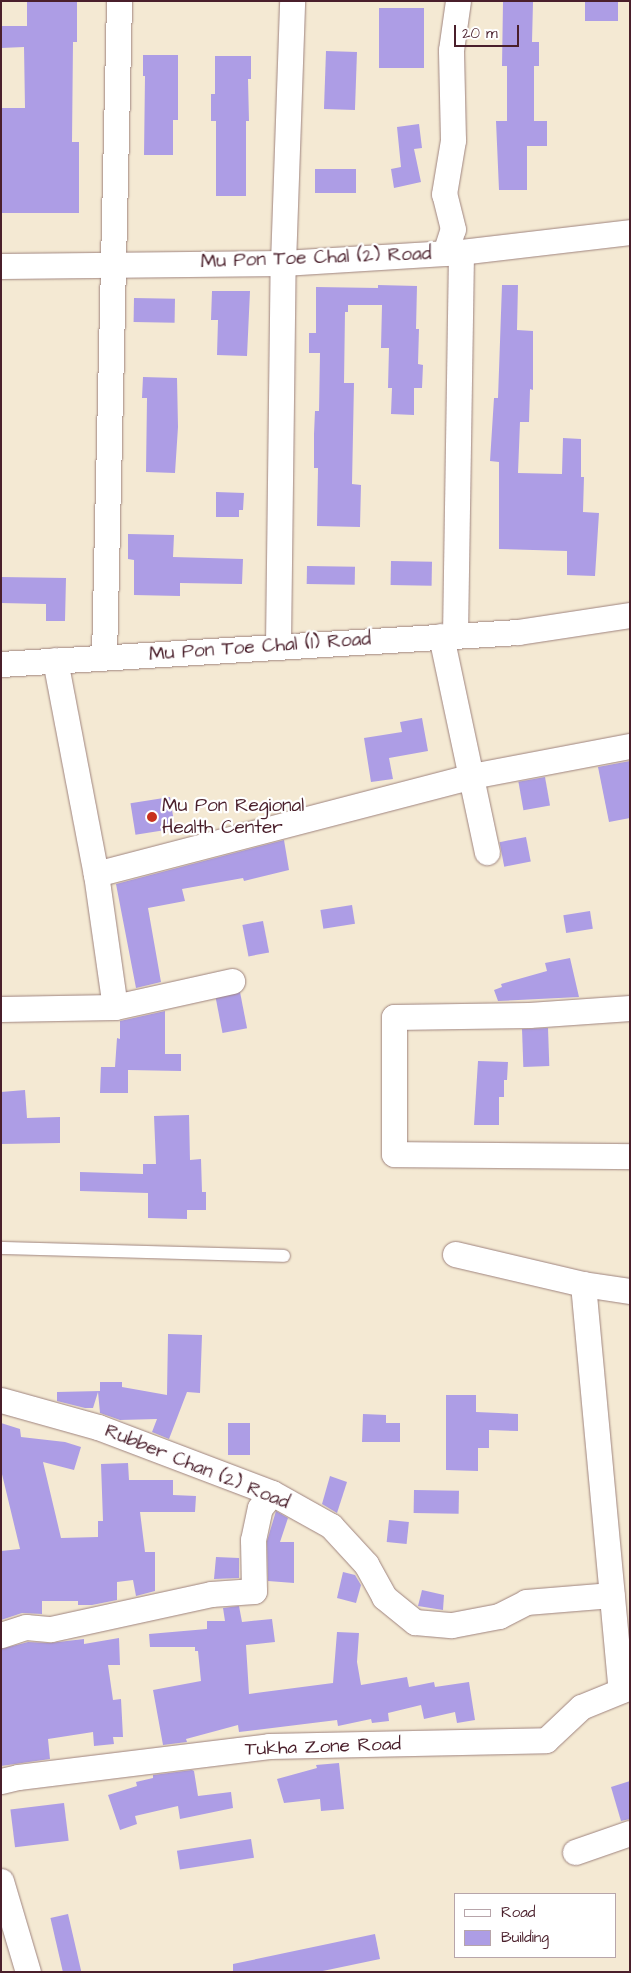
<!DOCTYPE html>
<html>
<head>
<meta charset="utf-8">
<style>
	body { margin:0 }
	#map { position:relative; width:631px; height:1973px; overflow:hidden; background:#f4e9d3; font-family:"Architects Daughter",sans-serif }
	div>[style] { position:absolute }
	.building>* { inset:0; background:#ad9de5; transform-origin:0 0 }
	.roads { filter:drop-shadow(0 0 1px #9f847f) drop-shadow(0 0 1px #9f847f) }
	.lane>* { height:12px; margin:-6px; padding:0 6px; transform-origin:6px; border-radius:6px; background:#fff }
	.street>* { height:25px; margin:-12.5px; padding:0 12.5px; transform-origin:12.5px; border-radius:12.5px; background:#fff }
	.dots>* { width:14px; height:14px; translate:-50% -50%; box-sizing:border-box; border:2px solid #fff; border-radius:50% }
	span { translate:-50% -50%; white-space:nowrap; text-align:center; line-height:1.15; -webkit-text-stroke:4.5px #fff; paint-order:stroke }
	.street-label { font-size:19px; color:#4a1f2b }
	.poi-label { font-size:19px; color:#4a1f2b }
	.left { translate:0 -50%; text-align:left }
	.frame { position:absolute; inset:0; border:2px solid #4a1f2b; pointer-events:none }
	.legend { position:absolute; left:454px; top:1893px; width:162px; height:65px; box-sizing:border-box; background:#fff; border:1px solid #b7a5aa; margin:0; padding:6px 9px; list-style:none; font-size:15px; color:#4a1f2b }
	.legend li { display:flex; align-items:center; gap:10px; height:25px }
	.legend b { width:25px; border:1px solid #b7a5aa }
	.scale { position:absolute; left:454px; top:25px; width:65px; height:22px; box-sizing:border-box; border:2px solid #4a1f2b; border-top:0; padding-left:6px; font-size:15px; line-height:18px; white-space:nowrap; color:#4a1f2b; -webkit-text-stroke:4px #fff; paint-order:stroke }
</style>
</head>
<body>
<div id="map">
	<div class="building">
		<div style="clip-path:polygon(27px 1px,77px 1px,77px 42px,73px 42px,72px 142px,79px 142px,79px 213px,1px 213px,1px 108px,25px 108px,24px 47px,1px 48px,1px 26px,27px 26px)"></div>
		<div style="left:585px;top:1px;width:33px;height:20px"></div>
		<div style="clip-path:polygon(503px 2px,533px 2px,532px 42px,539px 42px,539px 66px,534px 66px,534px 121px,547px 121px,547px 146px,527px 146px,527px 190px,499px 190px,496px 121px,507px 121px,507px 66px,502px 66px)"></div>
		<div style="left:379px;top:8px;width:45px;height:60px"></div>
		<div style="left:326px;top:51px;width:31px;height:58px;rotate:2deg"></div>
		<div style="clip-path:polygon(143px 55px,178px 55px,178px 120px,173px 120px,173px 155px,144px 155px,145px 76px,143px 76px)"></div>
		<div style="clip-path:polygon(215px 56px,251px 56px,251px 79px,248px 79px,249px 121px,246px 121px,246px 196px,216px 196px,216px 121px,211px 121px,211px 94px,215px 94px)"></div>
		<div style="clip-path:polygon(419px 124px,422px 148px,414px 149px,421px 182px,394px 188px,391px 169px,401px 167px,397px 127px)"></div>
		<div style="left:315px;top:169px;width:41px;height:24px"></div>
		<div style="clip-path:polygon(378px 285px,417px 286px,416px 329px,419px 329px,418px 364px,423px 365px,422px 388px,414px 388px,414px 415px,391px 414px,392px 388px,388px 388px,389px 348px,381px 348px,382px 305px,348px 305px,348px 312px,345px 312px,344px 383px,354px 383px,352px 484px,361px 485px,360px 527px,317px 526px,318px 468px,314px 468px,314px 434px,315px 411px,319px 411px,320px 353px,309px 353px,309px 333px,316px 333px,316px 287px,378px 288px)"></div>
		<div style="clip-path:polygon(502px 285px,518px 285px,517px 330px,533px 331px,533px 390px,530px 389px,529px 422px,520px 422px,518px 473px,562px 474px,563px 438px,581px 439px,581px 477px,584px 477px,583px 512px,599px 513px,595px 576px,567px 575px,567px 551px,499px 549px,499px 462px,490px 461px,494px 398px,498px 398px)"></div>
		<div style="clip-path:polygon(212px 291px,250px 291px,247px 356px,217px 355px,218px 320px,211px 320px)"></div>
		<div style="left:134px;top:298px;width:41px;height:24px;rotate:1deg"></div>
		<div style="clip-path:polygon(143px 377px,177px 378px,178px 427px,175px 473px,146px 472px,147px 398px,142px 398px)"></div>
		<div style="clip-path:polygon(216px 492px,244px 493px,243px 510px,239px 510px,239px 517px,216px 517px)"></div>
		<div style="clip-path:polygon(128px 534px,174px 535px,173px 557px,243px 559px,242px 584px,180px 583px,180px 596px,134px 595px,134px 560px,128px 559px)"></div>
		<div style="left:391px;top:561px;width:41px;height:24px;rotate:1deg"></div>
		<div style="left:307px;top:566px;width:48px;height:18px;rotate:1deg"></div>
		<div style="clip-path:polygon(1px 577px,66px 578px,65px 621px,46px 621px,46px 604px,1px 603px)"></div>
		<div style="clip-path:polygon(422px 718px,428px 751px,389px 758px,393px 779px,371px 782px,364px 738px,402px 732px,400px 722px)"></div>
		<div style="clip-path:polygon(630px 761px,630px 818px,609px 822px,598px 767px)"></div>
		<div style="left:545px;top:777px;width:29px;height:27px;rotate:80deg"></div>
		<div style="left:170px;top:797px;width:32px;height:40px;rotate:81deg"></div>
		<div style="left:526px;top:837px;width:25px;height:27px;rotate:79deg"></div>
		<div style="clip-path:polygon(284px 840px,289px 870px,244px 881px,243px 878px,182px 889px,185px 901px,148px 908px,161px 982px,136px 988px,116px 884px)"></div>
		<div style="left:352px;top:905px;width:19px;height:32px;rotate:81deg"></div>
		<div style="left:590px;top:911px;width:18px;height:27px;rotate:81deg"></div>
		<div style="left:263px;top:921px;width:32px;height:21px;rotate:79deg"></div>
		<div style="clip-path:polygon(570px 958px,579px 997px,498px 1001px,494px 990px,502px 987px,501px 984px,547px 971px,545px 963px)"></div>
		<div style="left:240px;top:992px;width:37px;height:25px;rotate:79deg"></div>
		<div style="clip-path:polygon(165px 1011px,165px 1054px,181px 1054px,181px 1071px,128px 1070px,128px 1093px,100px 1093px,101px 1067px,115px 1067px,117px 1038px,120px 1039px,120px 1021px)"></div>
		<div style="left:548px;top:1028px;width:38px;height:26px;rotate:88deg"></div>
		<div style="clip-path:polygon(478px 1061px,508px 1062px,507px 1080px,504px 1080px,504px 1097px,499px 1097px,499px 1125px,474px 1125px)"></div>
		<div style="clip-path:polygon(25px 1090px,27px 1118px,60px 1117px,60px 1143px,1px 1144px,1px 1092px)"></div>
		<div style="clip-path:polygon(189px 1115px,190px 1160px,201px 1159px,202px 1192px,206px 1192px,206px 1210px,187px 1210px,187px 1219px,148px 1218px,148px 1193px,80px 1191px,80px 1172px,143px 1174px,143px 1164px,156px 1164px,154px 1116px)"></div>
		<div style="clip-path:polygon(168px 1334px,202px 1335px,200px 1393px,187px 1392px,169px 1439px,152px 1432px,157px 1419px,120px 1420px,100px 1413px,98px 1392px,93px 1408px,85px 1408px,57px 1401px,57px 1392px,100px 1391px,100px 1382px,122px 1382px,122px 1387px,167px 1395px)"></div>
		<div style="clip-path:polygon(446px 1395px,476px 1395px,476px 1412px,518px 1414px,518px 1431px,489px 1430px,489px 1448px,478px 1448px,478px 1471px,446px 1470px)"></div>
		<div style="clip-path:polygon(363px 1414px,386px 1415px,386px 1423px,400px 1423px,400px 1442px,362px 1442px)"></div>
		<div style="clip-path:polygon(1px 1423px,20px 1429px,21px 1437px,65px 1442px,81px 1447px,74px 1470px,43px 1462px,61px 1538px,98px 1537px,98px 1521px,103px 1521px,101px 1464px,128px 1463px,129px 1480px,173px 1480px,173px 1495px,196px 1496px,195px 1512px,140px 1512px,145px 1552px,155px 1552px,155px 1591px,136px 1596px,133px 1580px,117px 1582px,117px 1600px,92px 1605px,78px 1605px,78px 1601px,42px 1601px,42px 1614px,22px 1613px,1px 1620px,1px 1551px,20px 1549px,1px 1470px)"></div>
		<div style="left:228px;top:1423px;width:22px;height:32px"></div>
		<div style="clip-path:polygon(330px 1476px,347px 1482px,337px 1513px,322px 1504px)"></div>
		<div style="left:414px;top:1490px;width:45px;height:23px;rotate:1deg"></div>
		<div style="clip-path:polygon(276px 1511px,288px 1518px,280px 1542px,294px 1542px,294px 1583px,268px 1581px,267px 1541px)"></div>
		<div style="left:389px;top:1520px;width:20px;height:22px;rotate:6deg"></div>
		<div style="clip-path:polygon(216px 1557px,239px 1558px,239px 1578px,214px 1579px)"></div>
		<div style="clip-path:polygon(343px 1572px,355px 1575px,361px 1585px,356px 1603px,337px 1598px)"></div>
		<div style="clip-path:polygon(422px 1590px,444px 1595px,443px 1610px,418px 1606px)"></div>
		<div style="clip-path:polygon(239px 1606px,242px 1622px,272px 1619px,275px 1642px,246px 1645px,249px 1694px,333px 1683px,337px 1632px,359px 1633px,357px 1662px,361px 1685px,407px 1677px,409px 1687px,434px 1682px,435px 1687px,469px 1682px,475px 1720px,457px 1723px,455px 1712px,424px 1719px,421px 1705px,388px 1713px,389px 1721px,372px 1723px,371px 1719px,338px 1726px,337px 1720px,239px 1732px,238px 1725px,186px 1739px,187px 1742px,163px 1745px,153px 1690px,201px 1681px,198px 1651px,195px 1651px,195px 1647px,150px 1647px,149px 1634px,207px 1629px,207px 1621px,225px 1621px,223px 1608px)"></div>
		<div style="clip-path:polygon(119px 1638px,120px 1665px,108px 1665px,113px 1700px,121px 1699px,123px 1737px,113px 1737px,114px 1744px,94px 1746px,93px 1732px,48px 1739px,50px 1759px,1px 1766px,1px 1649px,28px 1642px,50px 1643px,84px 1639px,84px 1644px)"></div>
		<div style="clip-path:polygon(339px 1763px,344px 1809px,321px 1811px,320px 1799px,284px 1803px,277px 1779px,317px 1768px,316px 1765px)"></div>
		<div style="clip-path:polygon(192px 1770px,194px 1771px,198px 1796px,231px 1792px,233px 1808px,180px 1819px,178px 1806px,135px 1816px,137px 1824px,120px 1830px,108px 1795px,137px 1786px,136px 1782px,153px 1778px,153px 1775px)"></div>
		<div style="clip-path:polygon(630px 1781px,630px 1819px,621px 1821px,611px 1787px)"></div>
		<div style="left:64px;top:1803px;width:38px;height:54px;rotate:83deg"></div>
		<div style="left:251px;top:1839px;width:19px;height:75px;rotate:81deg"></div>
		<div style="left:68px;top:1914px;width:59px;height:18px;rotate:77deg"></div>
		<div style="clip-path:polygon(375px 1934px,380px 1959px,318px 1972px,233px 1972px,233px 1964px)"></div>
	</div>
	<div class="roads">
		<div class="lane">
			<div style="left:1px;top:1248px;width:283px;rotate:1.6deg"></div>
		</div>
		<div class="street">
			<div style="left:445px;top:253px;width:25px;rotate:-72deg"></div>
			<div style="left:453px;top:229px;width:36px;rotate:-104deg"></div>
			<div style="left:444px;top:194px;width:55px;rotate:-80.5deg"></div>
			<div style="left:453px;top:140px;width:90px;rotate:-91.3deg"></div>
			<div style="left:451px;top:50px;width:49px;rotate:-81.9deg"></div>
			<div style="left:1px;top:266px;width:282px;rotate:-0.6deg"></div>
			<div style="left:283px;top:263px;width:178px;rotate:-3.5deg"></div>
			<div style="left:461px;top:252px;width:170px;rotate:-6.7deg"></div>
			<div style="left:455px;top:635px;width:383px;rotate:-89.1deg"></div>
			<div style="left:441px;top:636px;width:221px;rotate:78deg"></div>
			<div style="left:278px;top:645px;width:382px;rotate:-89.3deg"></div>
			<div style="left:283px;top:263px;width:262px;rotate:-88deg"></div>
			<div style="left:104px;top:657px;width:656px;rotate:-88.69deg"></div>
			<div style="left:55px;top:660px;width:218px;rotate:79.2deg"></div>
			<div style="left:96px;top:874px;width:389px;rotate:-14.6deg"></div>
			<div style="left:472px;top:776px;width:161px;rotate:-10.8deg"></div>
			<div style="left:1px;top:664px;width:518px;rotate:-3.54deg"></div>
			<div style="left:518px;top:632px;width:113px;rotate:-8.6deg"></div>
			<div style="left:96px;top:874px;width:134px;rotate:81.9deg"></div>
			<div style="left:630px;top:1008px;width:101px;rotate:176deg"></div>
			<div style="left:529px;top:1015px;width:135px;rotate:179.2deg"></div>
			<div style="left:394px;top:1017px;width:137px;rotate:90deg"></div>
			<div style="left:394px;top:1154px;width:236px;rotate:0.5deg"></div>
			<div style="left:1px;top:1009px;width:114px;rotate:-1deg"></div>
			<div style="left:115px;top:1007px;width:120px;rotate:-12.5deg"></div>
			<div style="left:455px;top:1254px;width:131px;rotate:13.2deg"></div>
			<div style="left:583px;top:1284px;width:48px;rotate:8.5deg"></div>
			<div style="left:583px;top:1284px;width:408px;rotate:84.7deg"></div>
			<div style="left:1px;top:1400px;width:101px;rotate:15.6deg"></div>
			<div style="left:98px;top:1427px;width:186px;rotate:20.8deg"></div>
			<div style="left:272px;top:1493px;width:68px;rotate:29.2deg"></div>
			<div style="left:331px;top:1526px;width:52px;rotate:47.4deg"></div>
			<div style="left:366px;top:1564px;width:38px;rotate:61deg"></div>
			<div style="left:384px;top:1597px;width:40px;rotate:39deg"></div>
			<div style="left:415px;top:1622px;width:37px;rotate:5deg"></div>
			<div style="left:452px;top:1625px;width:48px;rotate:-10.8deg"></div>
			<div style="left:499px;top:1616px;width:30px;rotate:-27deg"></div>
			<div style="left:526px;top:1602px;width:86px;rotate:-4.7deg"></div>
			<div style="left:1px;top:1635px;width:26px;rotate:-18deg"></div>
			<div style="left:26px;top:1627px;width:25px;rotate:5deg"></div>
			<div style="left:51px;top:1629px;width:164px;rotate:-12.3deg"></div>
			<div style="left:211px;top:1594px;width:43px;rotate:-4deg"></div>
			<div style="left:254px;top:1591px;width:51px;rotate:-91.1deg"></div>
			<div style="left:253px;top:1540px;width:33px;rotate:-78deg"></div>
			<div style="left:260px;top:1508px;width:19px;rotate:-51deg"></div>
			<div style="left:1px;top:1781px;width:17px;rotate:-13deg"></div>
			<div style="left:18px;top:1777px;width:253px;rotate:-7deg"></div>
			<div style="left:269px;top:1746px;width:277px;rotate:-1.2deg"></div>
			<div style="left:546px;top:1740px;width:48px;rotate:-43.3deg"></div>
			<div style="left:581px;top:1707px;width:53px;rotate:-22.2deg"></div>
			<div style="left:575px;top:1852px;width:58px;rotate:-19.1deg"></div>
			<div style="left:1px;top:1881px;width:95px;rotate:73.5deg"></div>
		</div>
	</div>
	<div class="dots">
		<div style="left:152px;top:817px;background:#c8321e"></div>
	</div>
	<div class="street-label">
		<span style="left:316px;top:258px;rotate:-2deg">Mu Pon Toe Chal (2) Road</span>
		<span style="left:260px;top:647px;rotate:-4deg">Mu Pon Toe Chal (1) Road</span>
		<span style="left:197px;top:1467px;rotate:22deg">Rubber Chan (2) Road</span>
		<span style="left:323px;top:1747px;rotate:-2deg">Tukha Zone Road</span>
	</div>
	<div class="poi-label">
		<span class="left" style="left:162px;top:817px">Mu Pon Regional<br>Health Center</span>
	</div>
	<div class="frame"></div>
	<ul class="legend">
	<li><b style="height:6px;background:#fff"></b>Road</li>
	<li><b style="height:14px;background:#ad9de5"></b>Building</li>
	</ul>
	<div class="scale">20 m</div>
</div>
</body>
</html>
